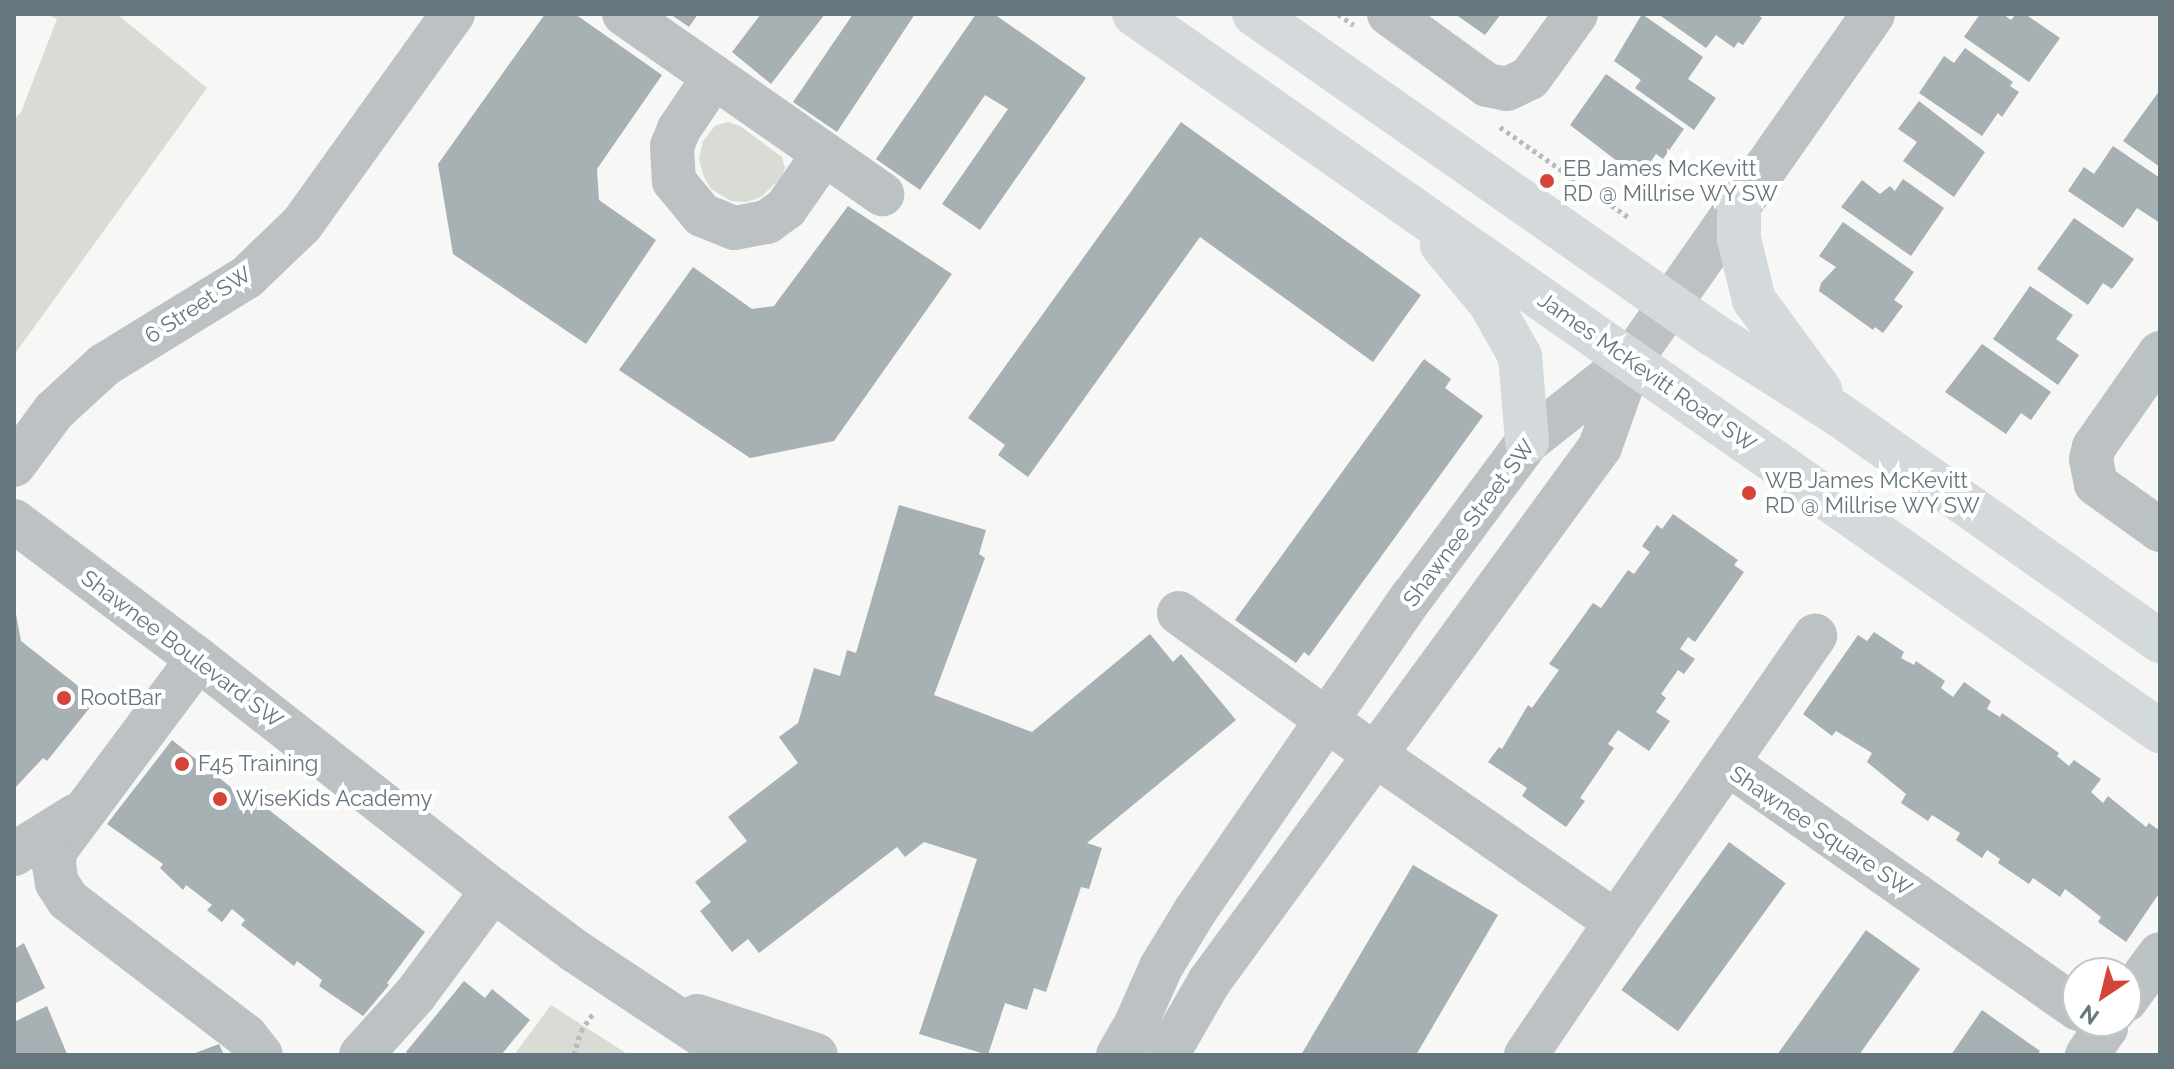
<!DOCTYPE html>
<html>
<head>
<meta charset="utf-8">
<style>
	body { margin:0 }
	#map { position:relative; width:2174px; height:1069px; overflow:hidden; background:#f7f7f5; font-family:Raleway,sans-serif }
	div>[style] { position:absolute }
	.green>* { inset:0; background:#d8dcd4 }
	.building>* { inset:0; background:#a7b0b3; transform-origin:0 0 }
	.path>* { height:5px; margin-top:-2.5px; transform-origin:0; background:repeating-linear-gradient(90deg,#b7bbbd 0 4px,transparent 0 8px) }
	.minor>* { height:44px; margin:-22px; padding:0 22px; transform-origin:22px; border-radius:22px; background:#bcc2c4 }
	.major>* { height:44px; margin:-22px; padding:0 22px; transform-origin:22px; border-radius:22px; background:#d4d9db }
	.dots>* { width:22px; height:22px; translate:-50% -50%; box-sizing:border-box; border:4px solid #fff; border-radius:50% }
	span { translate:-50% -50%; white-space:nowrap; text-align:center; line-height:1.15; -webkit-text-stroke:8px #fff; paint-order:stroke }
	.poi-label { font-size:22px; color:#65767d }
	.left { translate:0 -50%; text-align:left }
	.street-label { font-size:22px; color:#65767d }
	.frame { position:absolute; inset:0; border:16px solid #65767d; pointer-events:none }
	.north { position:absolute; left:2062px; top:957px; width:80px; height:80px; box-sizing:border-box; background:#fff; border:2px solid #c1c8cb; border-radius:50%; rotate:215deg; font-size:22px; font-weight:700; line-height:32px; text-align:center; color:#65767d }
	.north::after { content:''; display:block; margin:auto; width:28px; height:36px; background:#d54537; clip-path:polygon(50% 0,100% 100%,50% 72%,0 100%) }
</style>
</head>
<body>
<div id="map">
	<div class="green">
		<div style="clip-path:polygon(46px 14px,117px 14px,207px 88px,14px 355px,14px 120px,21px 112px,57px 19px)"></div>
		<div style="clip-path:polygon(728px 122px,740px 126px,782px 157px,785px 168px,781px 178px,761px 197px,746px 202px,731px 201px,711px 189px,704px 177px,699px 159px,703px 141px,715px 126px)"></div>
		<div style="clip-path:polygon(551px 1005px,629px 1055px,514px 1055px)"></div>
	</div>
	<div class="building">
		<div style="clip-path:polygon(545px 14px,575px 14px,662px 75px,597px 169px,599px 200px,656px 240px,586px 344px,453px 254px,438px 164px)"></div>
		<div style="clip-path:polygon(670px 14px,698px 14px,689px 27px)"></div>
		<div style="clip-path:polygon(761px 14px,825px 14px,771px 84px,732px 52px)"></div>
		<div style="clip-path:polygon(853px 14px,915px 14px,837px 132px,793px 102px)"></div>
		<div style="clip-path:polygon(976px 14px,994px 14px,1086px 78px,980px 230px,942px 204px,1008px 109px,985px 95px,920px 190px,876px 159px)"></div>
		<div style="clip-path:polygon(1455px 14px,1501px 14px,1485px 35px)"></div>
		<div style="clip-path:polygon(1642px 14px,1703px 57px,1688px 79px,1716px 98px,1694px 130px,1635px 88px,1641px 80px,1614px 61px)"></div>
		<div style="clip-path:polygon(1658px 14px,1757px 14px,1762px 18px,1743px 45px,1738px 42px,1734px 48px,1716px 35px,1706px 48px)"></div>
		<div style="clip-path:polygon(1980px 14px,2003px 14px,2011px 20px,2016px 14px,2025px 14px,2060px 38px,2029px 82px,1964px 37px)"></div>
		<div style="clip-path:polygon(1965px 48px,2013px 82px,2010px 86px,2019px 92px,2002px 117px,1998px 113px,1982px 136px,1919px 93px,1944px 56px,1954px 63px)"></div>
		<div style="clip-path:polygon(1606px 74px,1684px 129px,1663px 159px,1656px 154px,1645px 170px,1635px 162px,1631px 168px,1617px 161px,1570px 125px)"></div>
		<div style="clip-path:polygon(2160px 90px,2160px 167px,2123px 141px)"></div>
		<div style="clip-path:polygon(1919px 101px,1985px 152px,1954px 197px,1903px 161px,1917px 142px,1898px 129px)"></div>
		<div style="clip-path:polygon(1181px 122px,1421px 295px,1373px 362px,1200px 237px,1028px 477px,998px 455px,1005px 445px,968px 418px)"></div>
		<div style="clip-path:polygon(2113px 146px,2160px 178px,2160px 223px,2137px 208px,2123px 228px,2068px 191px,2084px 167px,2094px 174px)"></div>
		<div style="clip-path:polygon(1903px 179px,1944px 208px,1911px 256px,1841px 207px,1862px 180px,1880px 194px,1890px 186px,1895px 191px)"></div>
		<div style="clip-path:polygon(848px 206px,952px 274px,834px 441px,750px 458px,619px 370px,693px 267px,752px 309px,774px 306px)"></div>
		<div style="clip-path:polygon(2074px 218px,2134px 259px,2112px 289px,2103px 283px,2088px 305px,2037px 269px)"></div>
		<div style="clip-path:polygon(1843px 222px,1914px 272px,1894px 300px,1903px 306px,1883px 333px,1875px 327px,1873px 330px,1819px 291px,1821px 283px,1836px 267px,1819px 256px)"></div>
		<div style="clip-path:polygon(2030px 286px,2073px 315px,2056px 339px,2079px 355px,2058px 385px,1993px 339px)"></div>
		<div style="clip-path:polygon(1982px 344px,2051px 392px,2031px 420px,2021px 413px,2006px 434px,1945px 392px)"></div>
		<div style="clip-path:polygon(1424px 359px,1451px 379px,1445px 388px,1483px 416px,1309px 656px,1304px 652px,1296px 663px,1235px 620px)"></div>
		<div style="clip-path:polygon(899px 505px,986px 530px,979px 554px,985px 558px,934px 695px,1032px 732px,1150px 634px,1173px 662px,1181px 654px,1236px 720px,1087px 843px,1102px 848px,1089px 889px,1081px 887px,1046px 992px,1034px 988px,1027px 1010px,1005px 1003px,988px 1055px,919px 1034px,977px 859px,924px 842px,905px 857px,897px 847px,759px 953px,748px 939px,732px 952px,700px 911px,711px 902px,695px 882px,747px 841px,728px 817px,798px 763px,779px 737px,798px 723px,814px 668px,840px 676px,847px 650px,856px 653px)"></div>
		<div style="clip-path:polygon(1673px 514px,1738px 560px,1734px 565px,1744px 572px,1695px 642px,1688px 637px,1680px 649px,1695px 659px,1684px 674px,1678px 670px,1661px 694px,1666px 698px,1656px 712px,1670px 721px,1649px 751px,1618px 730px,1608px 744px,1614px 748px,1580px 798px,1585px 801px,1566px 827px,1522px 796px,1527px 788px,1488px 762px,1499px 747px,1502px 749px,1528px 705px,1532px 708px,1559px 670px,1549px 664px,1593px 603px,1601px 608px,1628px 570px,1634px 574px,1650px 552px,1642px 546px,1657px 525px,1662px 529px)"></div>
		<div style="clip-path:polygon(14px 603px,21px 641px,96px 700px,47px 761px,43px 758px,14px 789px)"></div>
		<div style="clip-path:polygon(1874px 632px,1904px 652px,1901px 658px,1914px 665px,1916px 661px,1945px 681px,1941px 688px,1953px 697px,1964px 682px,1991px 701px,1987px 709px,2000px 717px,2002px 713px,2059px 753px,2057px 756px,2069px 766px,2074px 760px,2101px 779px,2091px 792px,2103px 803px,2108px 796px,2146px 827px,2149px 823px,2160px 831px,2160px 892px,2126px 942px,2098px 922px,2101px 917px,2065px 889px,2060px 897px,2033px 878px,2029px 884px,1998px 863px,2000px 859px,1987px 850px,1982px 858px,1956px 840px,1960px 833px,1932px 815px,1928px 821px,1901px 803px,1906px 794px,1867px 762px,1872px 753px,1836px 731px,1832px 736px,1803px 714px,1858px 635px,1867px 641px)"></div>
		<div style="clip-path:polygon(172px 740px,237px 792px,241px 788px,425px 932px,387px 983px,389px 985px,363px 1016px,319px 986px,322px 980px,297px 961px,294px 966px,241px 925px,245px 920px,232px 909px,222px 922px,207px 910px,212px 905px,186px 885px,183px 890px,160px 868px,163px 864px,107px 824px)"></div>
		<div style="left:1729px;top:842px;width:70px;height:183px;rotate:36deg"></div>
		<div style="clip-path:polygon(1413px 865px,1498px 915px,1416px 1055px,1301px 1055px)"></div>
		<div style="clip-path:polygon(1866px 930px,1920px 969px,1859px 1055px,1777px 1055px)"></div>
		<div style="clip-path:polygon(24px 943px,45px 988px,14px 1004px,14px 949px)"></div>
		<div style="clip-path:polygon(464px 981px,485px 998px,492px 989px,530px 1020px,501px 1055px,409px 1055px,406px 1052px)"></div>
		<div style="clip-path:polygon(47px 1006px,67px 1054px,14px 1055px,14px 1022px)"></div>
		<div style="clip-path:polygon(1982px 1010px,2040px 1051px,2037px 1055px,1951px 1055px)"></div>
		<div style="clip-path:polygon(219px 1044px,224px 1055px,190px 1055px)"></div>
	</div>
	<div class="path">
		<div style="left:1338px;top:14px;width:19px;rotate:35deg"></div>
		<div style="left:1500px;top:127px;width:160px;rotate:35.1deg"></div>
		<div style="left:574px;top:1055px;width:25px;rotate:-74deg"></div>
		<div style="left:581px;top:1031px;width:23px;rotate:-56deg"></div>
	</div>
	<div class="minor">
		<div style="left:624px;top:14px;width:315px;rotate:34.9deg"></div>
		<div style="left:1389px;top:14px;width:121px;rotate:35.9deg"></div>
		<div style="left:1487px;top:85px;width:20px;rotate:11deg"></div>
		<div style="left:1507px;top:89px;width:25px;rotate:-26deg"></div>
		<div style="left:1530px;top:78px;width:79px;rotate:-54.3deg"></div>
		<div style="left:714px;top:77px;width:63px;rotate:123.9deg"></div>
		<div style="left:679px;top:129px;width:18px;rotate:112deg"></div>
		<div style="left:672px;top:146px;width:35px;rotate:87deg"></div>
		<div style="left:674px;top:181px;width:44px;rotate:50.5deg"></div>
		<div style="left:702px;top:215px;width:35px;rotate:22deg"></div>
		<div style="left:735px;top:228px;width:33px;rotate:-11deg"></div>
		<div style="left:767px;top:222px;width:24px;rotate:-36deg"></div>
		<div style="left:786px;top:208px;width:66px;rotate:-54.9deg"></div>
		<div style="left:2160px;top:353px;width:115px;rotate:125.1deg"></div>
		<div style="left:2094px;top:447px;width:12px;rotate:104deg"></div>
		<div style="left:2091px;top:459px;width:25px;rotate:79deg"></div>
		<div style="left:2096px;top:484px;width:79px;rotate:35.7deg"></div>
		<div style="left:14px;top:465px;width:67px;rotate:-53.5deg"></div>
		<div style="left:54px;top:411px;width:68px;rotate:-42.6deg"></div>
		<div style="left:104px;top:365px;width:168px;rotate:-31.6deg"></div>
		<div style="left:247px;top:277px;width:76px;rotate:-43.9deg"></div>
		<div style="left:302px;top:224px;width:259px;rotate:-54.3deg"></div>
		<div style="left:14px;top:521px;width:230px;rotate:36.9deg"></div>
		<div style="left:198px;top:659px;width:375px;rotate:38.1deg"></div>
		<div style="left:493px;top:890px;width:102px;rotate:36.6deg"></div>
		<div style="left:575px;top:951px;width:188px;rotate:33.5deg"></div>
		<div style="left:1179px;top:613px;width:241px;rotate:35.9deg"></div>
		<div style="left:1374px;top:754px;width:295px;rotate:34.8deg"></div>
		<div style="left:1616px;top:922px;width:194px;rotate:-55.1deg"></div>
		<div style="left:1727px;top:763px;width:429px;rotate:35deg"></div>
		<div style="left:198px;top:659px;width:239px;rotate:126.7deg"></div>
		<div style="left:55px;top:851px;width:14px;rotate:94deg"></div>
		<div style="left:54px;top:865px;width:18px;rotate:81deg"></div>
		<div style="left:57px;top:883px;width:20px;rotate:57deg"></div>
		<div style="left:68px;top:900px;width:224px;rotate:37.4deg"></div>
		<div style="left:246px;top:1036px;width:24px;rotate:52deg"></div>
		<div style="left:1727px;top:763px;width:155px;rotate:-55.3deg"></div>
		<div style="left:14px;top:854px;width:72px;rotate:-31.9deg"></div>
		<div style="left:2126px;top:1000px;width:57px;rotate:-53.5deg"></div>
		<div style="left:697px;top:1016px;width:125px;rotate:18.1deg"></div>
		<div style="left:361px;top:1055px;width:81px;rotate:-48deg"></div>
		<div style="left:415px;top:995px;width:131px;rotate:-53.4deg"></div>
		<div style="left:1118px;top:1055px;width:34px;rotate:-60deg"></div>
		<div style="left:1135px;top:1026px;width:64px;rotate:-66.2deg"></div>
		<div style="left:1161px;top:967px;width:66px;rotate:-58.7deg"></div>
		<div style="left:1195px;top:911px;width:382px;rotate:-55.4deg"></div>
		<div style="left:1412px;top:597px;width:193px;rotate:-53.4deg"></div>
		<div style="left:1527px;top:442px;width:132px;rotate:-38.3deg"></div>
		<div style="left:1167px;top:1055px;width:84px;rotate:-60.1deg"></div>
		<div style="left:1209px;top:982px;width:663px;rotate:-53.84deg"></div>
		<div style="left:1600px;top:447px;width:92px;rotate:-70.4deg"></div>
		<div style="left:1631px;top:360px;width:422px;rotate:-55deg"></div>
		<div style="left:1526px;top:1055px;width:161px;rotate:-55.9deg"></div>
		<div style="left:2087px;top:1055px;width:33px;rotate:-55deg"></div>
		<div style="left:2106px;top:1028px;width:13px;rotate:-148deg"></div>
	</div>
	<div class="major">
		<div style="left:1134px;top:14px;width:1252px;rotate:34.95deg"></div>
		<div style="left:1254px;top:14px;width:559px;rotate:34.94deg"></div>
		<div style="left:1712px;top:334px;width:149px;rotate:32.4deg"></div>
		<div style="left:1838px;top:414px;width:394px;rotate:35.2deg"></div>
		<div style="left:1739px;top:205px;width:34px;rotate:90deg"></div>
		<div style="left:1739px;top:239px;width:63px;rotate:76.2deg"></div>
		<div style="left:1754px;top:300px;width:112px;rotate:53.7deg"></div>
		<div style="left:1442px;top:245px;width:75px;rotate:50.4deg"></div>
		<div style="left:1490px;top:303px;width:61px;rotate:60.5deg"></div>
		<div style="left:1520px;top:356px;width:86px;rotate:85.3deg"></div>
	</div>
	<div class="dots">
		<div style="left:1547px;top:181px;background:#d54537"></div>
		<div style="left:1749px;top:493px;background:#d54537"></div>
		<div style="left:64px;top:698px;background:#d54537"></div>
		<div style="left:182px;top:764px;background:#d54537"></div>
		<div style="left:220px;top:799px;background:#d54537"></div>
	</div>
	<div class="poi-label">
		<span class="left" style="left:1563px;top:181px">EB James McKevitt<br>RD @ Millrise WY SW</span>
		<span class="left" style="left:1765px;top:493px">WB James McKevitt<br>RD @ Millrise WY SW</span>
		<span class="left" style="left:80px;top:698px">RootBar</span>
		<span class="left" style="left:198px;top:764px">F45 Training</span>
		<span class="left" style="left:236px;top:799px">WiseKids Academy</span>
	</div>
	<div class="street-label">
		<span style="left:198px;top:305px;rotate:-33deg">6 Street SW</span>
		<span style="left:1647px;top:372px;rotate:35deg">James McKevitt Road SW</span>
		<span style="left:1469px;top:523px;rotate:-53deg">Shawnee Street SW</span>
		<span style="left:182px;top:649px;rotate:37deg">Shawnee Boulevard SW</span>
		<span style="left:1821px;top:831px;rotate:34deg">Shawnee Square SW</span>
	</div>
	<div class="frame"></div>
	<div class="north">N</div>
</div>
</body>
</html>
